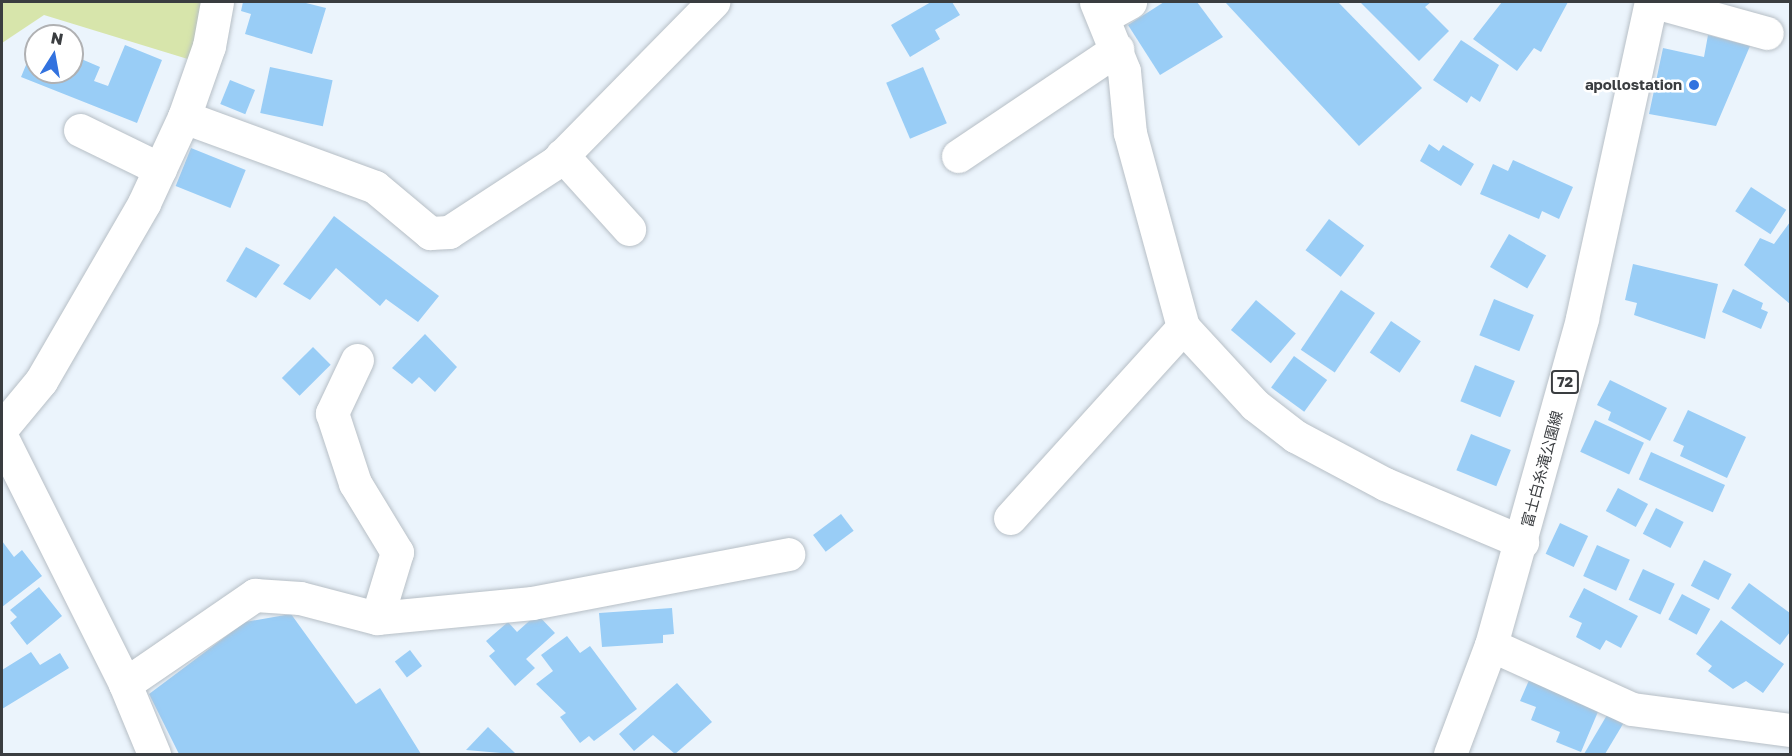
<!DOCTYPE html>
<html>
<head>
<meta charset="utf-8">
<style>
	body { margin:0 }
	#map { position:relative; width:1792px; height:756px; overflow:hidden; background:#ebf4fc; font-family:"Golos Text","Noto Sans JP",sans-serif }
	div>[style] { position:absolute }
	.green>* { inset:0; background:#d7e5ab }
	.building>* { inset:0; background:#99cdf6; transform-origin:0 0 }
	.roads { filter:drop-shadow(0 0 2px #b7bfc6) drop-shadow(0 0 2px #b7bfc6) }
	.minor>* { height:33px; margin:-16.5px; padding:0 16.5px; transform-origin:16.5px; border-radius:16.5px; background:#fff }
	.major>* { height:33px; margin:-16.5px; padding:0 16.5px; transform-origin:16.5px; border-radius:16.5px; background:#fff }
	.dots>* { width:16px; height:16px; translate:-50% -50%; box-sizing:border-box; border:3px solid #fff; border-radius:50% }
	span { translate:-50% -50%; white-space:nowrap; text-align:center; line-height:1.15; -webkit-text-stroke:5px #fff; paint-order:stroke }
	.shield-label span { padding:2px 4px; background:#fff; border:2px solid; border-radius:4px; -webkit-text-stroke-width:0 }
	.shield-label { font-size:14px; color:#3a3d40; font-weight:700 }
	.poi-label { font-size:15px; color:#3a3d40; font-weight:700 }
	.right { translate:-100% -50%; text-align:right }
	.street-label { font-size:15px; color:#3a3d40 }
	.frame { position:absolute; inset:0; border:3px solid #3a3d40; pointer-events:none }
	.north { position:absolute; left:24px; top:24px; width:60px; height:60px; box-sizing:border-box; background:#fff; border:2px solid #b0b1b3; border-radius:50%; rotate:11deg; font-size:16px; font-weight:700; line-height:24px; text-align:center; color:#3a3d40 }
	.north::after { content:''; display:block; margin:auto; width:21px; height:27px; background:#3272df; clip-path:polygon(50% 0,100% 100%,50% 72%,0 100%) }
</style>
</head>
<body>
<div id="map">
	<div class="green">
		<div style="clip-path:polygon(2px 2px,203px 2px,191px 60px,44px 15px,2px 43px)"></div>
	</div>
	<div class="building">
		<div style="clip-path:polygon(243px 2px,302px 2px,326px 8px,312px 54px,245px 34px,251px 14px,241px 11px)"></div>
		<div style="clip-path:polygon(931px 2px,952px 2px,960px 15px,935px 30px,940px 39px,910px 57px,891px 25px)"></div>
		<div style="clip-path:polygon(1164px 2px,1197px 2px,1223px 37px,1160px 75px,1128px 25px)"></div>
		<div style="clip-path:polygon(1225px 2px,1338px 2px,1422px 88px,1359px 146px)"></div>
		<div style="clip-path:polygon(1360px 2px,1431px 2px,1425px 7px,1449px 31px,1419px 61px)"></div>
		<div style="clip-path:polygon(1502px 2px,1568px 2px,1541px 52px,1534px 48px,1517px 71px,1473px 39px)"></div>
		<div style="clip-path:polygon(1708px 35px,1750px 46px,1716px 126px,1649px 114px,1663px 48px,1704px 57px)"></div>
		<div style="clip-path:polygon(1461px 40px,1499px 65px,1480px 102px,1471px 96px,1467px 103px,1433px 80px)"></div>
		<div style="clip-path:polygon(36px 41px,36px 72px,72px 72px,72px 55px,100px 67px,94px 81px,108px 86px,125px 45px,162px 60px,137px 123px,21px 77px)"></div>
		<div style="left:270px;top:67px;width:64px;height:47px;rotate:12deg"></div>
		<div style="left:923px;top:67px;width:61px;height:40px;rotate:67deg"></div>
		<div style="left:230px;top:80px;width:27px;height:26px;rotate:22deg"></div>
		<div style="clip-path:polygon(1429px 144px,1439px 151px,1443px 145px,1474px 164px,1461px 186px,1420px 161px)"></div>
		<div style="left:191px;top:148px;width:59px;height:41px;rotate:22deg"></div>
		<div style="clip-path:polygon(1513px 160px,1573px 187px,1559px 219px,1542px 211px,1539px 219px,1480px 194px,1493px 164px,1508px 171px)"></div>
		<div style="left:1751px;top:187px;width:42px;height:29px;rotate:33deg"></div>
		<div style="clip-path:polygon(334px 216px,439px 296px,418px 322px,386px 299px,380px 306px,336px 268px,310px 300px,283px 284px)"></div>
		<div style="left:1329px;top:219px;width:44px;height:39px;rotate:37deg"></div>
		<div style="clip-path:polygon(1790px 222px,1790px 304px,1744px 265px,1760px 238px,1774px 244px)"></div>
		<div style="left:1509px;top:234px;width:43px;height:38px;rotate:30deg"></div>
		<div style="clip-path:polygon(246px 247px,280px 265px,256px 298px,226px 281px)"></div>
		<div style="clip-path:polygon(1633px 264px,1718px 284px,1705px 339px,1634px 315px,1637px 303px,1625px 300px)"></div>
		<div style="clip-path:polygon(1733px 289px,1763px 303px,1761px 309px,1768px 312px,1761px 329px,1722px 312px)"></div>
		<div style="left:1341px;top:290px;width:41px;height:72px;rotate:34deg"></div>
		<div style="left:1494px;top:299px;width:43px;height:39px;rotate:22deg"></div>
		<div style="left:1256px;top:300px;width:52px;height:39px;rotate:40deg"></div>
		<div style="left:1391px;top:321px;width:36px;height:38px;rotate:34deg"></div>
		<div style="clip-path:polygon(425px 334px,457px 367px,435px 392px,419px 377px,412px 384px,392px 368px)"></div>
		<div style="left:313px;top:347px;width:25px;height:44px;rotate:45deg"></div>
		<div style="left:1294px;top:356px;width:41px;height:39px;rotate:36deg"></div>
		<div style="left:1475px;top:365px;width:43px;height:39px;rotate:22deg"></div>
		<div style="clip-path:polygon(1610px 380px,1667px 408px,1650px 441px,1608px 420px,1611px 412px,1597px 405px)"></div>
		<div style="clip-path:polygon(1688px 410px,1746px 437px,1727px 478px,1680px 456px,1684px 446px,1673px 441px)"></div>
		<div style="left:1595px;top:420px;width:54px;height:35px;rotate:25deg"></div>
		<div style="left:1471px;top:434px;width:43px;height:39px;rotate:22deg"></div>
		<div style="left:1651px;top:452px;width:81px;height:30px;rotate:24deg"></div>
		<div style="left:1618px;top:488px;width:34px;height:26px;rotate:28deg"></div>
		<div style="left:1656px;top:508px;width:31px;height:29px;rotate:27deg"></div>
		<div style="left:841px;top:514px;width:21px;height:35px;rotate:53deg"></div>
		<div style="left:1560px;top:523px;width:31px;height:34px;rotate:25deg"></div>
		<div style="clip-path:polygon(2px 541px,14px 557px,22px 550px,42px 576px,2px 607px)"></div>
		<div style="left:1597px;top:545px;width:36px;height:34px;rotate:24deg"></div>
		<div style="left:1704px;top:560px;width:31px;height:29px;rotate:27deg"></div>
		<div style="left:1643px;top:569px;width:35px;height:34px;rotate:25deg"></div>
		<div style="clip-path:polygon(1749px 583px,1790px 613px,1790px 632px,1780px 645px,1731px 608px)"></div>
		<div style="clip-path:polygon(39px 587px,62px 616px,27px 645px,10px 623px,17px 617px,10px 610px)"></div>
		<div style="clip-path:polygon(1584px 588px,1638px 616px,1621px 648px,1606px 640px,1600px 650px,1576px 637px,1582px 623px,1569px 617px)"></div>
		<div style="left:1682px;top:594px;width:32px;height:29px;rotate:28deg"></div>
		<div style="clip-path:polygon(672px 608px,674px 634px,663px 635px,663px 643px,602px 647px,599px 613px)"></div>
		<div style="clip-path:polygon(291px 614px,356px 704px,380px 688px,421px 754px,179px 754px,149px 694px,245px 622px)"></div>
		<div style="clip-path:polygon(537px 614px,555px 633px,526px 659px,535px 668px,515px 686px,489px 656px,495px 651px,486px 641px,508px 622px,517px 632px)"></div>
		<div style="clip-path:polygon(1721px 620px,1784px 664px,1763px 693px,1746px 681px,1733px 689px,1708px 671px,1712px 666px,1696px 654px)"></div>
		<div style="clip-path:polygon(567px 636px,580px 653px,590px 646px,637px 709px,594px 741px,589px 736px,580px 743px,560px 717px,566px 713px,536px 684px,553px 671px,541px 655px)"></div>
		<div style="left:410px;top:650px;width:20px;height:19px;rotate:53deg"></div>
		<div style="clip-path:polygon(31px 652px,40px 665px,60px 653px,69px 668px,2px 709px,2px 670px)"></div>
		<div style="clip-path:polygon(1530px 678px,1600px 707px,1581px 752px,1556px 742px,1560px 732px,1531px 720px,1536px 707px,1520px 701px)"></div>
		<div style="clip-path:polygon(677px 683px,712px 722px,675px 754px,653px 735px,634px 751px,619px 734px)"></div>
		<div style="clip-path:polygon(1607px 715px,1623px 724px,1605px 754px,1584px 754px)"></div>
		<div style="clip-path:polygon(488px 727px,515px 753px,513px 754px,466px 750px)"></div>
	</div>
	<div class="roads">
		<div class="minor">
			<div style="left:1096px;top:2px;width:74px;rotate:67.9deg"></div>
			<div style="left:1124px;top:71px;width:62px;rotate:84.5deg"></div>
			<div style="left:1130px;top:133px;width:201px;rotate:74.7deg"></div>
			<div style="left:1183px;top:327px;width:106px;rotate:47.3deg"></div>
			<div style="left:1255px;top:405px;width:51px;rotate:37.8deg"></div>
			<div style="left:1295px;top:436px;width:102px;rotate:28.1deg"></div>
			<div style="left:1385px;top:484px;width:149px;rotate:22.9deg"></div>
			<div style="left:1655px;top:2px;width:116px;rotate:15.5deg"></div>
			<div style="left:1103px;top:17px;width:31px;rotate:-29deg"></div>
			<div style="left:184px;top:117px;width:203px;rotate:20.1deg"></div>
			<div style="left:375px;top:187px;width:72px;rotate:39.9deg"></div>
			<div style="left:430px;top:233px;width:19px;rotate:-3deg"></div>
			<div style="left:449px;top:232px;width:126px;rotate:-33.1deg"></div>
			<div style="left:555px;top:163px;width:226px;rotate:-45.5deg"></div>
			<div style="left:80px;top:130px;width:89px;rotate:26deg"></div>
			<div style="left:562px;top:155px;width:100px;rotate:47.8deg"></div>
			<div style="left:958px;top:156px;width:192px;rotate:-33.9deg"></div>
			<div style="left:357px;top:360px;width:59px;rotate:115.3deg"></div>
			<div style="left:332px;top:413px;width:74px;rotate:71.8deg"></div>
			<div style="left:355px;top:483px;width:81px;rotate:58.7deg"></div>
			<div style="left:397px;top:552px;width:69px;rotate:106.9deg"></div>
			<div style="left:2px;top:428px;width:61px;rotate:-50.3deg"></div>
			<div style="left:41px;top:381px;width:206px;rotate:-59.9deg"></div>
			<div style="left:144px;top:203px;width:95px;rotate:-65.1deg"></div>
			<div style="left:184px;top:117px;width:75px;rotate:-70.6deg"></div>
			<div style="left:209px;top:46px;width:45px;rotate:-79.7deg"></div>
			<div style="left:2px;top:438px;width:275px;rotate:63.4deg"></div>
			<div style="left:125px;top:684px;width:76px;rotate:67.5deg"></div>
			<div style="left:1010px;top:518px;width:258px;rotate:-47.8deg"></div>
			<div style="left:1491px;top:645px;width:155px;rotate:24.4deg"></div>
			<div style="left:1632px;top:709px;width:159px;rotate:7.6deg"></div>
			<div style="left:125px;top:684px;width:158px;rotate:-34.4deg"></div>
			<div style="left:255px;top:595px;width:45px;rotate:3.8deg"></div>
			<div style="left:300px;top:598px;width:80px;rotate:14.6deg"></div>
			<div style="left:377px;top:618px;width:156px;rotate:-5.5deg"></div>
			<div style="left:532px;top:603px;width:261px;rotate:-10.8deg"></div>
		</div>
		<div class="major">
			<div style="left:1450px;top:754px;width:116px;rotate:-69.4deg"></div>
			<div style="left:1491px;top:645px;width:339px;rotate:-74.4deg"></div>
			<div style="left:1582px;top:318px;width:323px;rotate:-77.7deg"></div>
		</div>
	</div>
	<div class="dots">
		<div style="left:1694px;top:85px;background:#3272df"></div>
	</div>
	<div class="shield-label">
		<span style="left:1565px;top:382px">72</span>
	</div>
	<div class="poi-label">
		<span class="right" style="left:1682px;top:85px">apollostation</span>
	</div>
	<div class="street-label">
		<span style="left:1542px;top:469px;rotate:-75deg">富士白糸滝公園線</span>
	</div>
	<div class="frame"></div>
	<div class="north">N</div>
</div>
</body>
</html>
